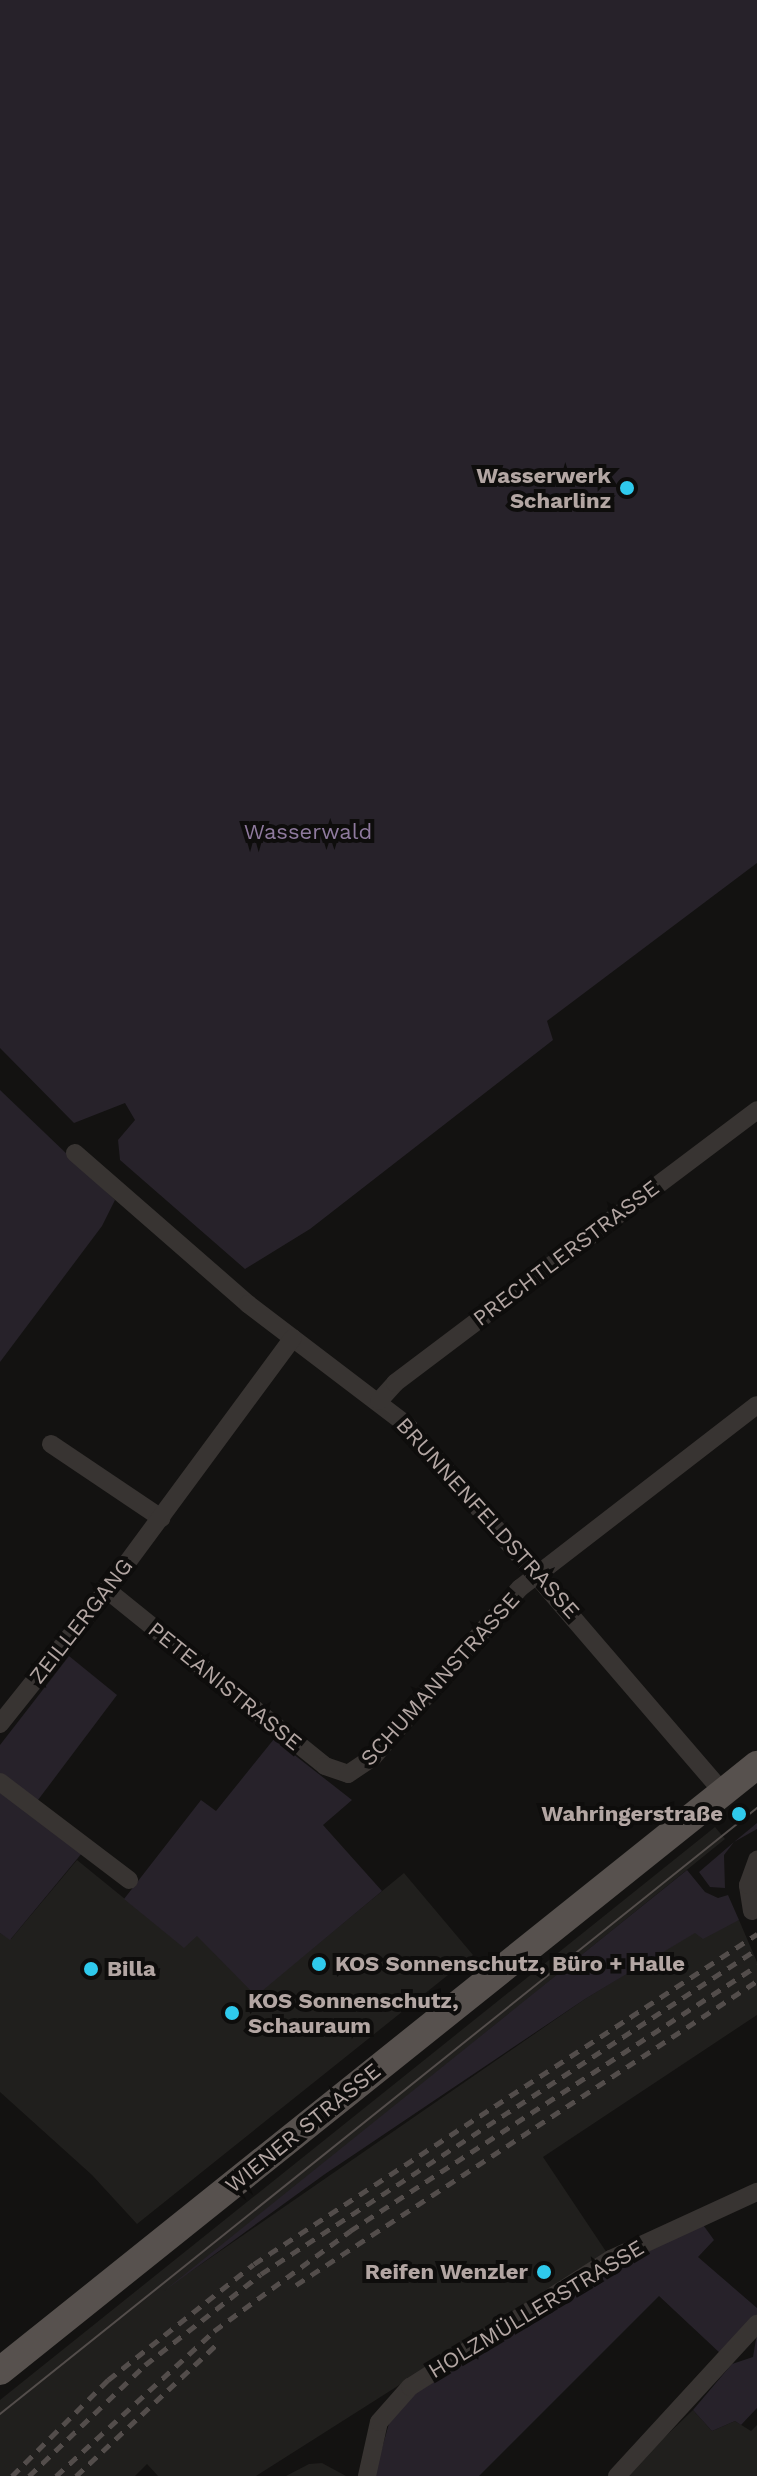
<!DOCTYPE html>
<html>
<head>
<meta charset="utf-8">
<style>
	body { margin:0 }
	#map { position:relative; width:757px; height:2476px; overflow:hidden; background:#131211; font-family:"Work Sans",sans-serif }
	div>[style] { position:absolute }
	.built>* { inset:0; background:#201f1d }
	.green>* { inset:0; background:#27222a }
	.street>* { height:18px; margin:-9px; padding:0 9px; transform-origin:9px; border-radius:9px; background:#383432 }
	.primary>* { height:28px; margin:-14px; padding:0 14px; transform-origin:14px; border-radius:14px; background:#57514e }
	.tram>* { height:2px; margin:-1px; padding:0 1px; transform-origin:1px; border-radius:1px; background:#534d4b }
	.rail>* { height:5px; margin-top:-2.5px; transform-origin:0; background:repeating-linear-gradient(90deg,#534d4b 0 10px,transparent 0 18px) }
	.dots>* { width:22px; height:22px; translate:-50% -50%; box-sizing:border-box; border:4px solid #0e0d0c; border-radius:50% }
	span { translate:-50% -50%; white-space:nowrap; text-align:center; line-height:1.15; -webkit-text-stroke:8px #0e0d0c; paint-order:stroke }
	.poi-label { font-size:22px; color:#b3a6a3; font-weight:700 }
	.right { translate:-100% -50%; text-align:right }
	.left { translate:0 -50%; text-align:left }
	.park-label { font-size:22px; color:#8f7a9e }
	.street-label { font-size:22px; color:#b3a6a3 }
</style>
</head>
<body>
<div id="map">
	<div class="built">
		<div style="clip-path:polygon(715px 1827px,725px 1839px,187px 2274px,585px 1999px,695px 1932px,739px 1920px,757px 1962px,757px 2015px,543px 2157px,607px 2253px,256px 2476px,158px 2476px,147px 2464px,135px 2476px,0 2476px,0 2400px)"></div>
		<div style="clip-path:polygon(77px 1860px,184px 1947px,197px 1935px,256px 1995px,404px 1873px,473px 1955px,137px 2224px,92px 2175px,0 2092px,0 1933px,11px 1939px)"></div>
		<div style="clip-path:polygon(693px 2410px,712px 2431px,735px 2421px,751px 2431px,757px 2425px,757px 2476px,624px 2476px)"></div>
		<div style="clip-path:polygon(322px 2463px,346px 2476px,286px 2476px,309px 2464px)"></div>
	</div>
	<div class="green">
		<div style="clip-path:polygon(0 0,757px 0,757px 863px,547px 1021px,553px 1040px,310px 1229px,245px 1269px,120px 1160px,118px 1140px,135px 1120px,125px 1103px,74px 1123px,0 1048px)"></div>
		<div style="clip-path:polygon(0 1090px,115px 1200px,102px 1226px,0 1362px)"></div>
		<div style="clip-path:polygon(69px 1656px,117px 1695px,35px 1804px,0 1773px,0 1745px)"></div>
		<div style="clip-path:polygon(274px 1739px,352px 1800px,323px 1825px,382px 1891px,256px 1996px,197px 1936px,184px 1948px,124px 1899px,201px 1800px,216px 1811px)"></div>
		<div style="clip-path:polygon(0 1788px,82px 1853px,10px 1940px,0 1933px)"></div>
		<div style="clip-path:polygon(757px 1823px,757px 1829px,734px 1842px,724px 1855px,725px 1888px,710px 1887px,699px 1872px,734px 1842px)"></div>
		<div style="clip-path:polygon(687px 1870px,705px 1892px,718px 1898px,728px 1895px,739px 1920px,703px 1939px,695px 1933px,585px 1999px,325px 2174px,164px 2291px)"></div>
		<div style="clip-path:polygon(701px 2222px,714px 2240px,698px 2257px,757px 2308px,757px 2316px,721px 2354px,659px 2296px,479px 2476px,374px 2476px,390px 2420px,416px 2393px,610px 2270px)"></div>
		<div style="clip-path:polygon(757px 2333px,757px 2408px,741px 2425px,735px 2421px,712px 2431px,693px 2410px,732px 2364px,753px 2357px)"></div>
	</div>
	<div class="street">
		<div style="left:75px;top:1153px;width:230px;rotate:41.1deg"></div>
		<div style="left:248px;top:1304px;width:200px;rotate:37.3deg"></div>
		<div style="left:407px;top:1425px;width:484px;rotate:49.3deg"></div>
		<div style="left:379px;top:1401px;width:24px;rotate:-48deg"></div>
		<div style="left:395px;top:1383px;width:453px;rotate:-37deg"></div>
		<div style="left:51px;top:1444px;width:133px;rotate:33.9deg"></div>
		<div style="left:107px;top:1590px;width:280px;rotate:38.9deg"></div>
		<div style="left:325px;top:1766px;width:24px;rotate:19deg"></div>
		<div style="left:348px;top:1774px;width:30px;rotate:-34deg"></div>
		<div style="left:373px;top:1757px;width:224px;rotate:-49deg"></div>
		<div style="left:520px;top:1588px;width:299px;rotate:-37.7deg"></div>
		<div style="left:0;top:1724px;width:171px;rotate:-51.4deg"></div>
		<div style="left:107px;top:1590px;width:313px;rotate:-53.6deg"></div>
		<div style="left:0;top:1782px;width:162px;rotate:37.2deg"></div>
		<div style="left:752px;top:1911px;width:26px;rotate:-99deg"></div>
		<div style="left:748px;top:1885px;width:27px;rotate:-70deg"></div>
		<div style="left:367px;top:2476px;width:55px;rotate:-77.5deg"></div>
		<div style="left:379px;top:2422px;width:47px;rotate:-48.5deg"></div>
		<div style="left:410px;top:2387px;width:238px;rotate:-32.5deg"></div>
		<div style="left:611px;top:2259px;width:161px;rotate:-24.7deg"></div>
		<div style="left:617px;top:2476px;width:207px;rotate:-47.4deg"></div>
	</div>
	<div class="primary">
		<div style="left:0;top:2371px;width:970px;rotate:-38.68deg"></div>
	</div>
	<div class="tram">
		<div style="left:0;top:2414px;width:970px;rotate:-38.68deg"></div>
	</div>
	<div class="rail">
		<div style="left:296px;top:2285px;width:552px;rotate:-33.4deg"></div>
		<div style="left:12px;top:2476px;width:136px;rotate:-45deg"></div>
		<div style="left:108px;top:2380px;width:186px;rotate:-38.5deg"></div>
		<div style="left:254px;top:2264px;width:602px;rotate:-33.27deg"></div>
		<div style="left:29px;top:2476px;width:161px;rotate:-43.7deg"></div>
		<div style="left:145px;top:2365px;width:147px;rotate:-38.1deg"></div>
		<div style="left:261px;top:2274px;width:593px;rotate:-33.23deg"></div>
		<div style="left:56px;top:2476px;width:214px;rotate:-42.5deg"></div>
		<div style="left:214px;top:2331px;width:169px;rotate:-36.3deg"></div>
		<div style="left:350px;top:2231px;width:486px;rotate:-33.1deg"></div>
		<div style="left:76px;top:2476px;width:192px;rotate:-43.1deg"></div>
	</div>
	<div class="dots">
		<div style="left:627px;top:488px;background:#2fcaed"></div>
		<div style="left:739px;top:1814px;background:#2fcaed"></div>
		<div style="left:319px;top:1964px;background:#2fcaed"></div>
		<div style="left:91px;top:1969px;background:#2fcaed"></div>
		<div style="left:232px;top:2013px;background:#2fcaed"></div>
		<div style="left:544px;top:2272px;background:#2fcaed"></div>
	</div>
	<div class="poi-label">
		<span class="right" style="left:611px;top:488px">Wasserwerk<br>Scharlinz</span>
		<span class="right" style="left:723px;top:1814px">Wahringerstraße</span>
		<span class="left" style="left:335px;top:1964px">KOS Sonnenschutz, Büro + Halle</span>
		<span class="left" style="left:107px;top:1969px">Billa</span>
		<span class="left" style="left:248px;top:2013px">KOS Sonnenschutz,<br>Schauraum</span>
		<span class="right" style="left:528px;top:2272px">Reifen Wenzler</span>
	</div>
	<div class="park-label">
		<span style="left:308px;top:832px">Wasserwald</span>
	</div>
	<div class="street-label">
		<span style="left:566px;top:1253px;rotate:-37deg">PRECHTLERSTRASSE</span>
		<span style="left:488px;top:1518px;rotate:48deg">BRUNNENFELDSTRASSE</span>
		<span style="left:81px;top:1621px;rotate:-52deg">ZEILLERGANG</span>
		<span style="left:440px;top:1679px;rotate:-48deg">SCHUMANNSTRASSE</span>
		<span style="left:225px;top:1686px;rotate:39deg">PETEANISTRASSE</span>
		<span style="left:303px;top:2128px;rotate:-39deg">WIENER STRASSE</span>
		<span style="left:536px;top:2309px;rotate:-31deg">HOLZMÜLLERSTRASSE</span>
	</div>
</div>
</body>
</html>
